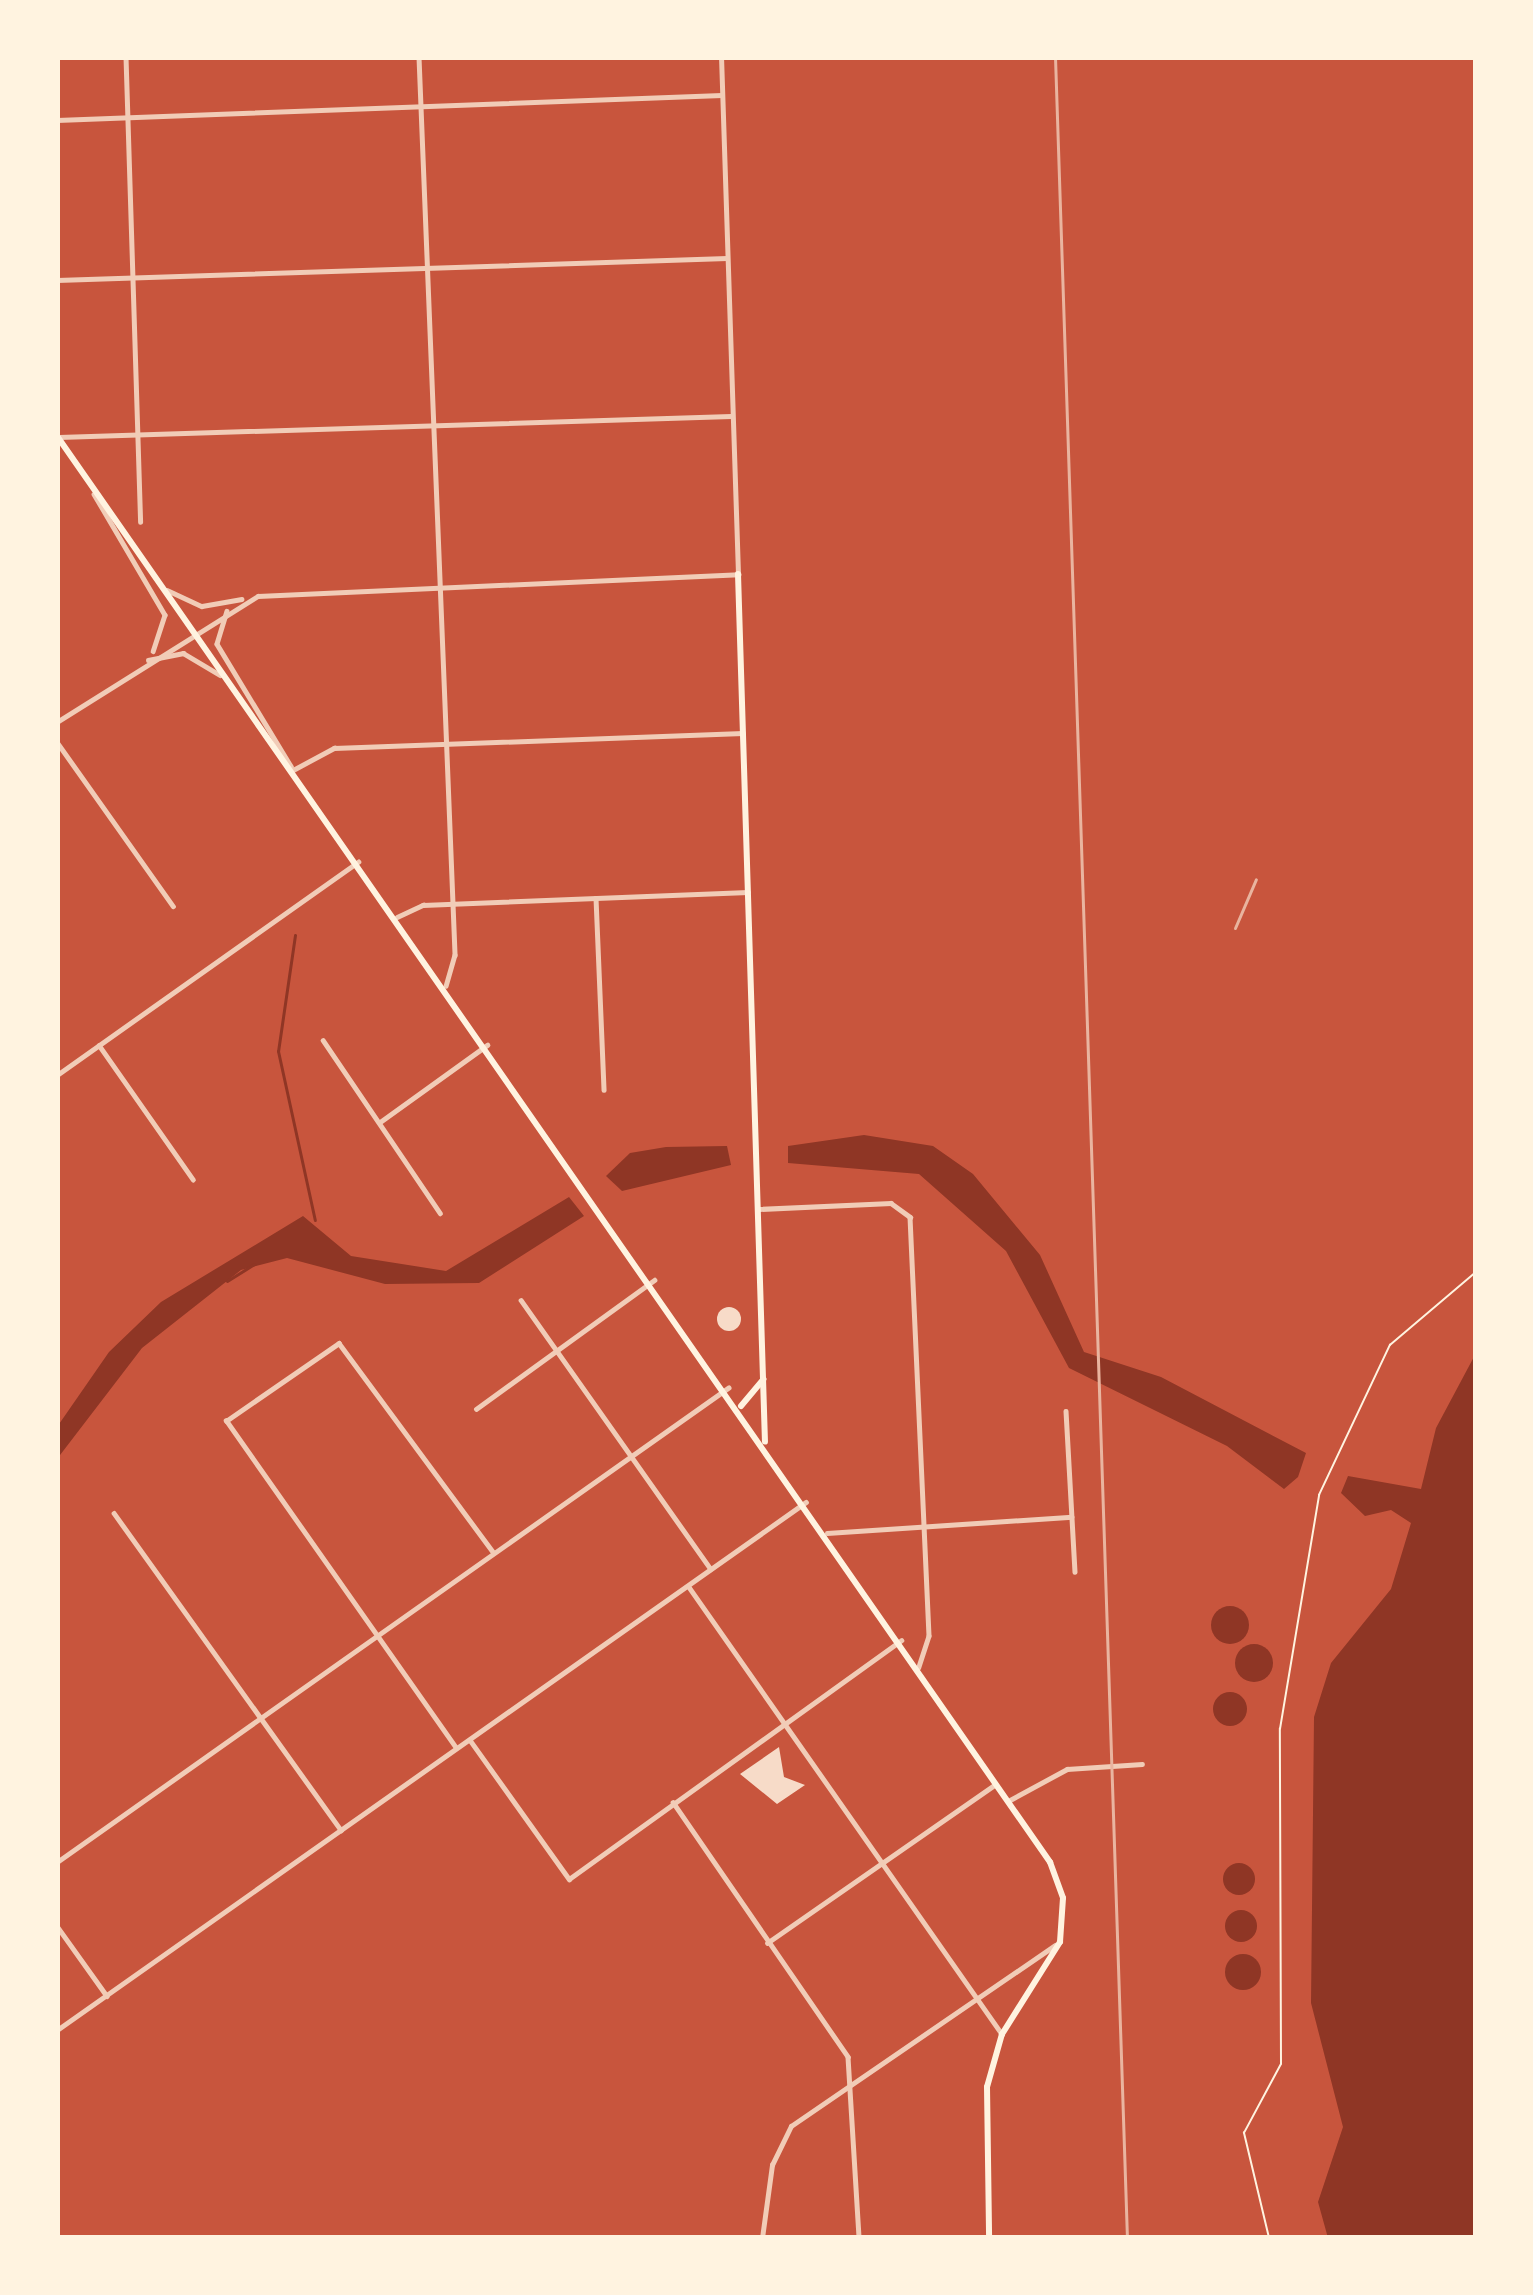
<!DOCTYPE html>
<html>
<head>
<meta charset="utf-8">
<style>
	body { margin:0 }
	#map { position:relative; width:1533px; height:2295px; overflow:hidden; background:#c8553d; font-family:Raleway,sans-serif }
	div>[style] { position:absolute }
	.water>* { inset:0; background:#8f3625 }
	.round { border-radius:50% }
	.stream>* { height:3px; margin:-1.5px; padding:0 1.5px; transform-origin:1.5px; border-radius:1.5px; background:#8f3625 }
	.building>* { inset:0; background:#f7dbc8 }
	.path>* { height:1.5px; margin:-0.75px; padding:0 0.75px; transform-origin:0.75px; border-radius:0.75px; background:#fff3e0 }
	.minor>* { height:4.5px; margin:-2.25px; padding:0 2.25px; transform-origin:2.25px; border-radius:2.25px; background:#f1ccb7 }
	.tertiary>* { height:4.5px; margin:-2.25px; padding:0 2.25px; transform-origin:2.25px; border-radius:2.25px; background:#f1ccb7 }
	.secondary>* { height:6px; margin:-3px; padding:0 3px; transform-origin:3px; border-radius:3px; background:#fff3e0 }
	.primary>* { height:6px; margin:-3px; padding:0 3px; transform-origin:3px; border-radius:3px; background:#fff3e0 }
	.rail>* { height:3px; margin:-1.5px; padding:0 1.5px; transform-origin:1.5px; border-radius:1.5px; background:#e9b49f }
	span { translate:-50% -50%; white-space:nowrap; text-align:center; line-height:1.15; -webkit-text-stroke:9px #fff3e0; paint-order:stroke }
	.frame { position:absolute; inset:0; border:60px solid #fff3e0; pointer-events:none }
</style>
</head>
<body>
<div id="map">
	<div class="water">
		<div style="clip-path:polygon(864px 1135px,933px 1146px,973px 1174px,1040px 1255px,1084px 1352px,1161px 1377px,1306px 1453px,1298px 1477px,1284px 1489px,1227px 1446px,1069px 1368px,1006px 1251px,919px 1174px,788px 1163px,788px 1146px)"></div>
		<div style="clip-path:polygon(666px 1147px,727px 1146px,731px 1165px,622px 1191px,606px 1176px,630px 1153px)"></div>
		<div style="clip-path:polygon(569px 1197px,584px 1216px,479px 1283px,385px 1284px,287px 1258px,241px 1270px,142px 1348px,57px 1459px,57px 1427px,109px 1352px,161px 1302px,303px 1216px,351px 1256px,446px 1271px)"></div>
		<div style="clip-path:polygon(1476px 1353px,1476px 2238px,1328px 2238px,1318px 2202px,1343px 2127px,1311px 2003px,1314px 1717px,1331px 1663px,1391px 1589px,1411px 1523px,1391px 1510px,1365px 1516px,1341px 1493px,1348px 1476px,1421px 1489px,1436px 1428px)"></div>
		<div class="round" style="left:1211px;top:1606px;width:38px;height:38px"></div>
		<div class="round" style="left:1235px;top:1644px;width:38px;height:38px"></div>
		<div class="round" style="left:1213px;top:1692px;width:34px;height:34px"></div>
		<div class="round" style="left:1223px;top:1863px;width:32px;height:32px"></div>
		<div class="round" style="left:1225px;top:1910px;width:32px;height:32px"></div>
		<div class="round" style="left:1225px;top:1954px;width:36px;height:36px"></div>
	</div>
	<div class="stream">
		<div style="left:295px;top:935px;width:117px;rotate:98.3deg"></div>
		<div style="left:278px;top:1051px;width:173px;rotate:77.7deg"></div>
		<div style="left:227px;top:1281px;width:32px;rotate:-32deg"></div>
	</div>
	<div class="building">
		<div class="round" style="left:717px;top:1307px;width:24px;height:24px"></div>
		<div style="clip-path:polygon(779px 1747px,784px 1777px,805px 1785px,777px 1804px,740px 1774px)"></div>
	</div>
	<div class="path">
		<div style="left:1269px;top:2238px;width:108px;rotate:-103.4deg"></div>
		<div style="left:1244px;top:2133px;width:78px;rotate:-61.8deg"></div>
		<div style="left:1281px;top:2064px;width:335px;rotate:-90.2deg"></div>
		<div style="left:1280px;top:1729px;width:237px;rotate:-80.5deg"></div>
		<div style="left:1319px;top:1495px;width:166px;rotate:-64.7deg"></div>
		<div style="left:1390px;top:1345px;width:113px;rotate:-40.3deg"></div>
	</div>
	<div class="minor">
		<div style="left:126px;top:57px;width:465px;rotate:88.2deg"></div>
		<div style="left:419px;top:57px;width:899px;rotate:87.7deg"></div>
		<div style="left:455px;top:955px;width:32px;rotate:106deg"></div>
		<div style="left:57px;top:120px;width:665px;rotate:-2.15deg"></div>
		<div style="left:57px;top:280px;width:670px;rotate:-1.88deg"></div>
		<div style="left:59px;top:437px;width:672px;rotate:-1.79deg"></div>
		<div style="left:57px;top:742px;width:201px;rotate:54.7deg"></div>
		<div style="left:293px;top:770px;width:47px;rotate:-28.2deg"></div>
		<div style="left:334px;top:748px;width:409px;rotate:-2.1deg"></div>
		<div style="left:596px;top:898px;width:192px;rotate:87.6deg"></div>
		<div style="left:397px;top:917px;width:29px;rotate:-25deg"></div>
		<div style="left:423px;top:905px;width:325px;rotate:-2.3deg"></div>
		<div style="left:323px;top:1040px;width:209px;rotate:55.9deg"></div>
		<div style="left:99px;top:1045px;width:164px;rotate:55deg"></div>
		<div style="left:57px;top:1075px;width:369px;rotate:-35.3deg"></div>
		<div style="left:380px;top:1122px;width:132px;rotate:-35.7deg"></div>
		<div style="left:759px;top:1209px;width:132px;rotate:-2.6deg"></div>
		<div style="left:891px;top:1203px;width:24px;rotate:36deg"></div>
		<div style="left:910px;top:1217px;width:419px;rotate:87.4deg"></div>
		<div style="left:929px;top:1636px;width:33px;rotate:108deg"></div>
		<div style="left:521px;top:1300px;width:329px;rotate:54.8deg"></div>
		<div style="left:476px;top:1409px;width:220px;rotate:-35.9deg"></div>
		<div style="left:1066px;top:1411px;width:161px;rotate:86.8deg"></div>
		<div style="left:114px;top:1513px;width:390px;rotate:54.4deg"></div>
		<div style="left:827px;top:1533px;width:245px;rotate:-3.8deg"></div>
		<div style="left:689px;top:1587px;width:546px;rotate:55deg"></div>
		<div style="left:470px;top:1740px;width:171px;rotate:54.5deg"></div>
		<div style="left:569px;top:1879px;width:409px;rotate:-35.7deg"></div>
		<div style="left:456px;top:1748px;width:400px;rotate:-125.1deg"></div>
		<div style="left:226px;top:1421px;width:137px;rotate:-34.6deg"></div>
		<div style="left:339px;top:1343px;width:260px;rotate:53.6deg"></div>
		<div style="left:1010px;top:1800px;width:65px;rotate:-28.5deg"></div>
		<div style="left:1067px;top:1769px;width:75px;rotate:-3.8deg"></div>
		<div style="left:673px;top:1802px;width:309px;rotate:55.5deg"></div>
		<div style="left:848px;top:2057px;width:181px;rotate:86.5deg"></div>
		<div style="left:57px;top:1862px;width:822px;rotate:-35.24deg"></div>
		<div style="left:57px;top:1926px;width:86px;rotate:54.5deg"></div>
		<div style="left:767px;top:1943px;width:277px;rotate:-34.8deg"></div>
		<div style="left:762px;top:2238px;width:74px;rotate:-82.2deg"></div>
		<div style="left:772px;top:2165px;width:43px;rotate:-64deg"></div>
		<div style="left:791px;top:2126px;width:320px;rotate:-34.4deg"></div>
	</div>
	<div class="tertiary">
		<div style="left:94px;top:494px;width:140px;rotate:59.6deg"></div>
		<div style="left:165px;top:615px;width:38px;rotate:108deg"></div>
		<div style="left:167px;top:590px;width:38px;rotate:25deg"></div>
		<div style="left:202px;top:606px;width:40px;rotate:-10deg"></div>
		<div style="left:227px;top:611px;width:34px;rotate:107deg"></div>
		<div style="left:217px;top:644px;width:143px;rotate:58.8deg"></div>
		<div style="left:148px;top:660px;width:36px;rotate:-11deg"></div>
		<div style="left:183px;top:653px;width:43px;rotate:30.7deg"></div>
		<div style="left:57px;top:722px;width:237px;rotate:-32.1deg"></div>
		<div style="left:258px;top:596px;width:481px;rotate:-2.6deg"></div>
		<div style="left:738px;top:574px;width:517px;rotate:-91.88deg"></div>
		<div style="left:57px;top:2030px;width:916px;rotate:-35.18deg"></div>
	</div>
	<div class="secondary">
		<div style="left:738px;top:574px;width:868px;rotate:88.22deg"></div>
		<div style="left:741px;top:1406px;width:35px;rotate:-50deg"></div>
	</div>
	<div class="primary">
		<div style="left:57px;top:436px;width:1738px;rotate:55.15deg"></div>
		<div style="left:1050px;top:1862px;width:38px;rotate:70deg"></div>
		<div style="left:1063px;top:1898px;width:44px;rotate:93.9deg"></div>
		<div style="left:1060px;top:1942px;width:109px;rotate:122.2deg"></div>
		<div style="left:1002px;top:2034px;width:55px;rotate:105.8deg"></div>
		<div style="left:987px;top:2087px;width:151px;rotate:89.2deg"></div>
	</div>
	<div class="rail">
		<div style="left:1055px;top:57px;width:2182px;rotate:88.11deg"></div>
		<div style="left:1235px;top:928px;width:53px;rotate:-66.8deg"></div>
	</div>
	<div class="frame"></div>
</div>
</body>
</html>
